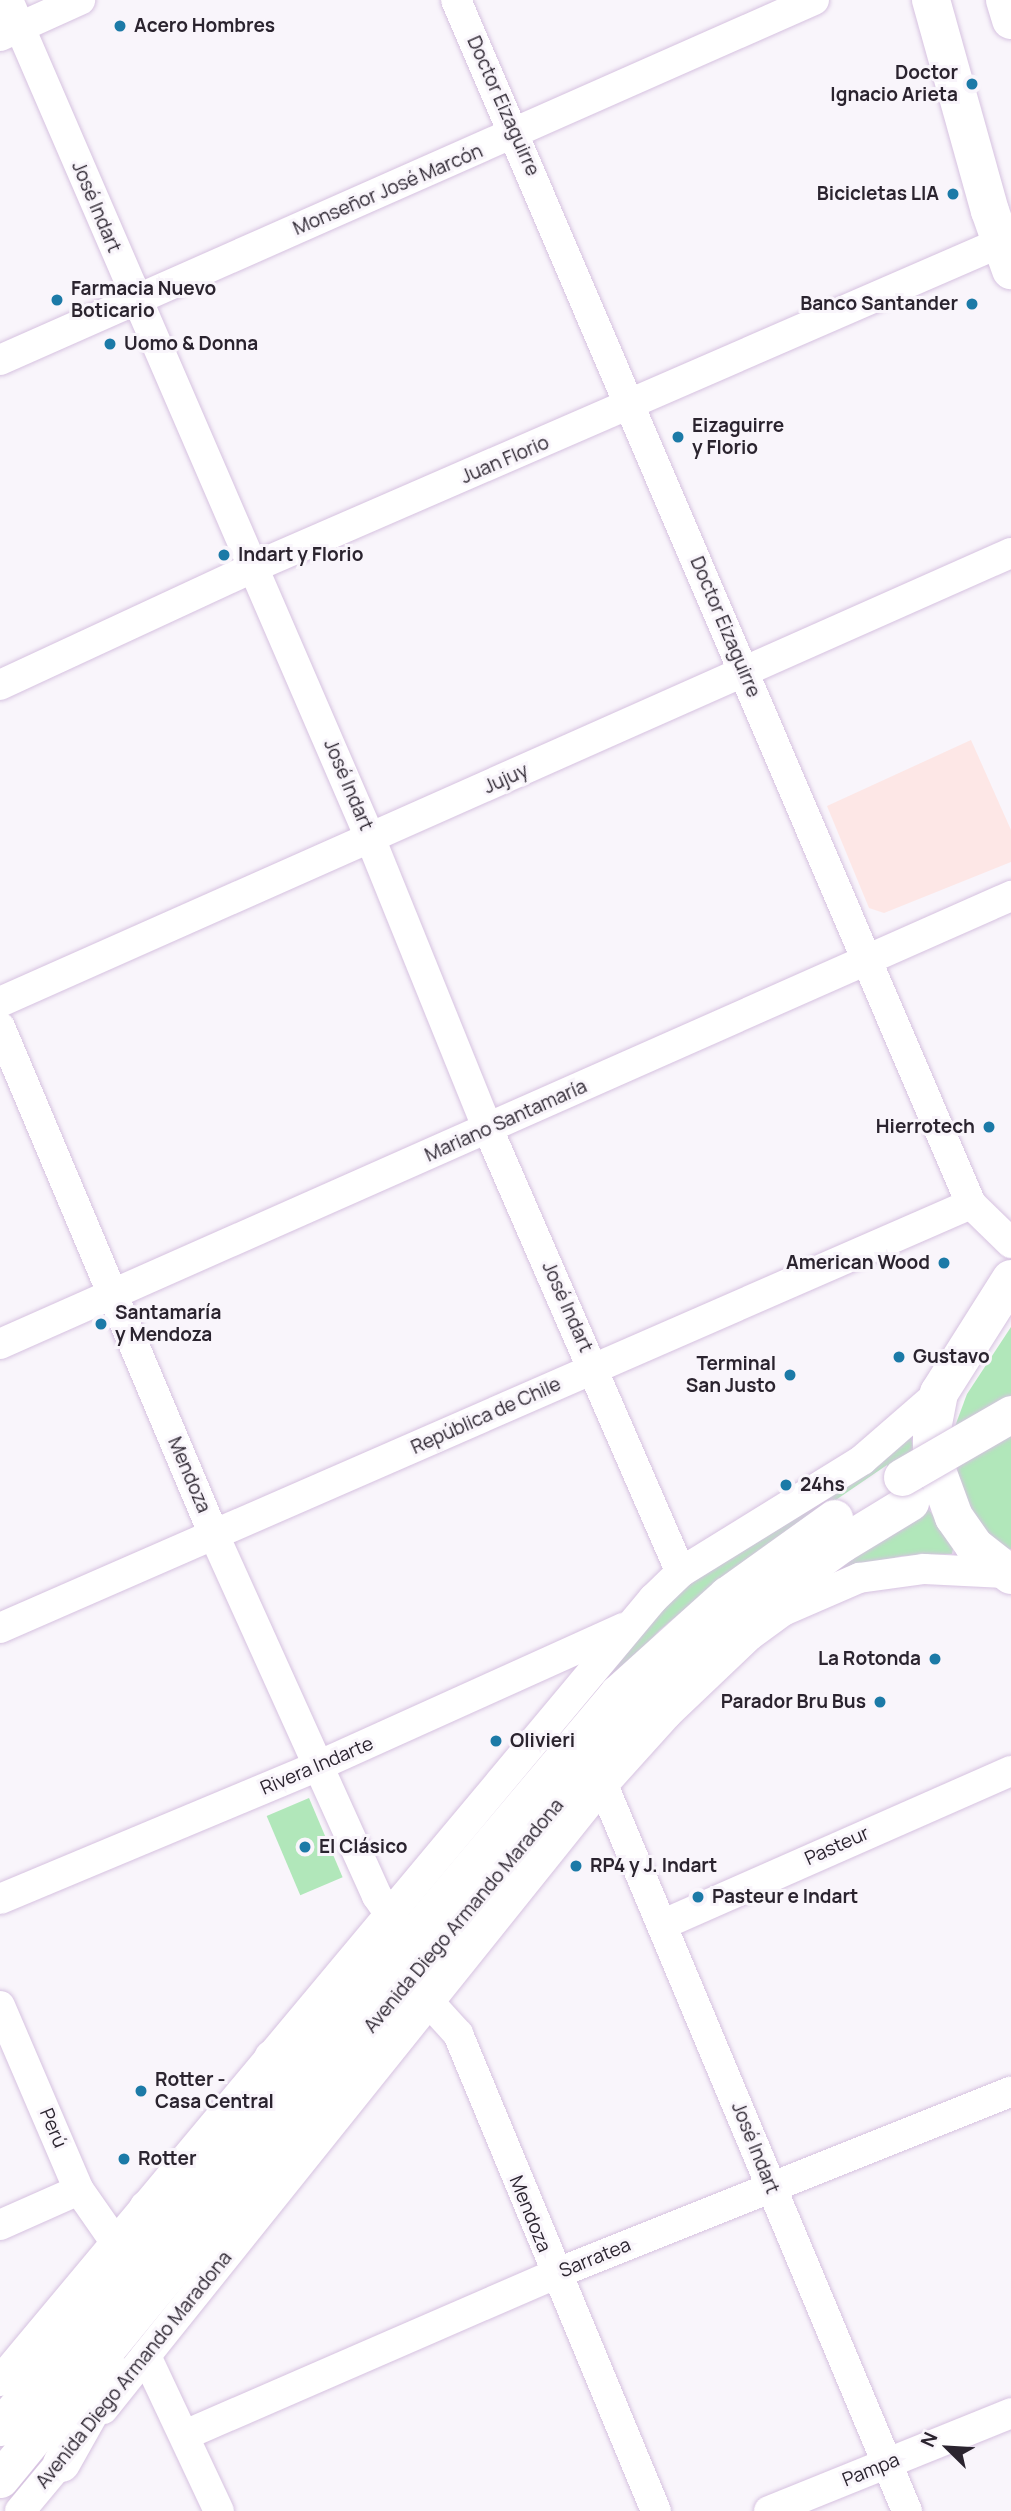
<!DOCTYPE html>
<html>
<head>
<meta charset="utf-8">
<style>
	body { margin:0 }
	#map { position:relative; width:1011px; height:2511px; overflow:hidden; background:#f9f5fb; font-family:Manrope,sans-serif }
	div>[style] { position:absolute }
	.industrial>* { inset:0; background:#fde7e6 }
	.green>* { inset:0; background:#b1e7ba; transform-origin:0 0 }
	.roads { filter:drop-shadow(0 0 2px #d6c2e0) drop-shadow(0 0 2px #d6c2e0) }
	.minor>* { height:30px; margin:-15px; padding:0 15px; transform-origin:15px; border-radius:15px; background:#fff }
	.major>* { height:37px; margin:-18.5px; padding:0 18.5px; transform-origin:18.5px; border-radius:18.5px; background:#fff }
	.highway>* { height:38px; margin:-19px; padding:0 19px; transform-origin:19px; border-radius:19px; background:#fff }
	.bridges { filter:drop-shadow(0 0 2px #d6c2e0) drop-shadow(0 0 2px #d6c2e0) }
	.major-bridge>* { height:37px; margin:-18.5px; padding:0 18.5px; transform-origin:18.5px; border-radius:18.5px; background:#fff }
	.dots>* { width:19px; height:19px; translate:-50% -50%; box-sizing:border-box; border:4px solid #f9f5fb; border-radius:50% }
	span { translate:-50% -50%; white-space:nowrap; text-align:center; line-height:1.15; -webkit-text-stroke:6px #f9f5fb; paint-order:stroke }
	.poi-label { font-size:19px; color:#2b242f; font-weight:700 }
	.left { translate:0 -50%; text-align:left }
	.right { translate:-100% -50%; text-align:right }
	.street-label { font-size:19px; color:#2b242f }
	.north { position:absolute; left:913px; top:2413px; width:70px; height:70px; -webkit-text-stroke:5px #f9f5fb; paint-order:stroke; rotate:294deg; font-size:19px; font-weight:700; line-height:28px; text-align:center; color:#2b242f }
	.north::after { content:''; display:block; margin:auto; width:24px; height:32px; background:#2b242f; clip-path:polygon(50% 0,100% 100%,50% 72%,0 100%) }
</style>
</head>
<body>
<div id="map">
	<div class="industrial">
		<div style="clip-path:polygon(971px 740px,1011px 830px,1011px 862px,884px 913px,869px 908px,827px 806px)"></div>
	</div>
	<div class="green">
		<div style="clip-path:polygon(1011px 1327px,1011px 1549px,1002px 1548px,982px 1531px,956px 1492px,954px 1429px,967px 1394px)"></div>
		<div style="clip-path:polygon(911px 1431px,916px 1478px,927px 1507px,954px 1544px,952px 1554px,902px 1556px,857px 1567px,764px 1612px,710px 1655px,623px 1744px,123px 2368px,198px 2256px,615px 1746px,710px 1651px,773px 1602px,903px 1515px,887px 1465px,723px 1577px,660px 1630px,575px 1719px,264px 2088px,313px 2015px,660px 1606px,758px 1535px,845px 1484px)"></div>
		<div style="left:309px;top:1798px;width:86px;height:46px;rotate:67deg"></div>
	</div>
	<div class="roads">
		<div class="minor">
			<div style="left:8px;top:0;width:915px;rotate:66.63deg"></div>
			<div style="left:371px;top:840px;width:312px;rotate:68deg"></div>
			<div style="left:488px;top:1129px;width:483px;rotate:66.5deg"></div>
			<div style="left:456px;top:0;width:1310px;rotate:66.84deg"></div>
			<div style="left:971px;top:1204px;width:56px;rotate:44.3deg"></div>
			<div style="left:0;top:36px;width:88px;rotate:-24.2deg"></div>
			<div style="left:0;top:360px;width:890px;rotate:-23.86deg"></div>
			<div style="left:0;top:685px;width:280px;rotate:-24.9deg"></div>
			<div style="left:254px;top:567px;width:825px;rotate:-23.49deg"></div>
			<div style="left:0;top:1002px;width:1106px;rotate:-23.95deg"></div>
			<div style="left:0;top:1027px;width:551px;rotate:67.16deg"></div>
			<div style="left:214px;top:1535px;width:396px;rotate:65.7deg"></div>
			<div style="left:377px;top:1896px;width:24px;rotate:55deg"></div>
			<div style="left:0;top:1344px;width:1106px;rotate:-23.9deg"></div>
			<div style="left:0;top:1628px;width:1060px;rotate:-23.59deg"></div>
			<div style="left:603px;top:1785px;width:787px;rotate:67.28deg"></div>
			<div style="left:0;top:1899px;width:347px;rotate:-22.7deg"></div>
			<div style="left:320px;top:1765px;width:333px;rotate:-24.3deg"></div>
			<div style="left:664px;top:1924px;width:379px;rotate:-23.8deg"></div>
			<div style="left:428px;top:2001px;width:45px;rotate:47.7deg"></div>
			<div style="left:458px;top:2034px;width:516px;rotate:67.46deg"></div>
			<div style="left:0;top:2006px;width:200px;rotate:66.8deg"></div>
			<div style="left:79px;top:2190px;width:65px;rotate:55.1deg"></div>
			<div style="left:0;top:2225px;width:86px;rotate:-23.9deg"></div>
			<div style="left:146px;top:2356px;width:171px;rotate:64.8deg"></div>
			<div style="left:0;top:2381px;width:1019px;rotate:-50.14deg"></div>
			<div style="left:653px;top:1599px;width:39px;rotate:-44deg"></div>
			<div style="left:681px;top:1572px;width:213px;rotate:-31.7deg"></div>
			<div style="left:862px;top:1460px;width:102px;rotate:-41deg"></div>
			<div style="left:103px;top:2409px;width:800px;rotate:-51.3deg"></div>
			<div style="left:603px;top:1785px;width:96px;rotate:-48deg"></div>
			<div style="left:667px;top:1714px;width:115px;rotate:-43.6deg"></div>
			<div style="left:750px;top:1635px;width:41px;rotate:-36deg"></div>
			<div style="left:783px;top:1611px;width:83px;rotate:-23.5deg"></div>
			<div style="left:859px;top:1578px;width:66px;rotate:-7.9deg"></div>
			<div style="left:924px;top:1569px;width:81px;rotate:2.8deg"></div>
			<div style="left:185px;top:2435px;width:404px;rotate:-23.5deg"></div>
			<div style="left:555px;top:2274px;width:491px;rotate:-21.8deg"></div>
			<div style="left:20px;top:2511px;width:86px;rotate:-50.2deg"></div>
			<div style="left:769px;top:2511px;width:261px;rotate:-22deg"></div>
		</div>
		<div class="major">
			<div style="left:249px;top:2113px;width:60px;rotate:-67.3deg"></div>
			<div style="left:147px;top:2208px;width:58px;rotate:-34.5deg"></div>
			<div style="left:0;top:2427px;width:960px;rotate:-49.9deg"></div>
			<div style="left:618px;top:1693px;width:147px;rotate:-42deg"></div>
			<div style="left:727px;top:1595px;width:132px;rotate:-35.7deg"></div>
			<div style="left:61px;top:2463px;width:104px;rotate:-60.7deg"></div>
			<div style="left:0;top:2479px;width:680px;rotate:-50.67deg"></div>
			<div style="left:431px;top:1953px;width:300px;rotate:-49.5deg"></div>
			<div style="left:626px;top:1725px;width:163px;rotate:-43deg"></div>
			<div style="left:745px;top:1614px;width:119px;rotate:-36.1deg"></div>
			<div style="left:841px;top:1544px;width:81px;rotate:-31.3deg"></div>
		</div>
		<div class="highway">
			<div style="left:931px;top:0;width:219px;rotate:74.4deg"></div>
			<div style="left:990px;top:211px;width:63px;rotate:70.4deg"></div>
			<div style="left:1005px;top:0;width:21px;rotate:73deg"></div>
			<div style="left:1011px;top:1279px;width:135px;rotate:122.3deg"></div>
			<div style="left:939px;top:1393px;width:36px;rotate:101deg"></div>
			<div style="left:932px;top:1428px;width:29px;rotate:90deg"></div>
			<div style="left:932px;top:1457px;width:64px;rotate:69.9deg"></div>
			<div style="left:954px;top:1517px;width:35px;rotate:55deg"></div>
			<div style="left:974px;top:1546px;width:47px;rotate:38.1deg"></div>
		</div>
	</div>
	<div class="bridges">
		<div class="major-bridge">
			<div style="left:902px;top:1477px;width:126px;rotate:-30deg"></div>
		</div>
	</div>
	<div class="dots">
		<div style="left:120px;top:26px;background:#1c7aa7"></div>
		<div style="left:972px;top:84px;background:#1c7aa7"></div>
		<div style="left:953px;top:194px;background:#1c7aa7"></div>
		<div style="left:57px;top:300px;background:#1c7aa7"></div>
		<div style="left:972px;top:304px;background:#1c7aa7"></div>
		<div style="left:110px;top:344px;background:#1c7aa7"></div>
		<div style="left:678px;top:437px;background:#1c7aa7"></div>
		<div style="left:224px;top:555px;background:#1c7aa7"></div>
		<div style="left:989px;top:1127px;background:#1c7aa7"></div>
		<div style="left:944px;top:1263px;background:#1c7aa7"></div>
		<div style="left:101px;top:1324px;background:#1c7aa7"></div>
		<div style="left:899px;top:1357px;background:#1c7aa7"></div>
		<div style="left:790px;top:1375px;background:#1c7aa7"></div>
		<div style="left:786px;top:1485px;background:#1c7aa7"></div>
		<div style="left:935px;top:1659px;background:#1c7aa7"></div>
		<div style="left:880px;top:1702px;background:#1c7aa7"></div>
		<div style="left:496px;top:1741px;background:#1c7aa7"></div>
		<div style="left:305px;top:1847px;background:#1c7aa7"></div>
		<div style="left:576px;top:1866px;background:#1c7aa7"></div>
		<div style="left:698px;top:1897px;background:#1c7aa7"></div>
		<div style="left:141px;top:2091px;background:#1c7aa7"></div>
		<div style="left:124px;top:2159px;background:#1c7aa7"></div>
	</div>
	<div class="poi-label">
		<span class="left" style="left:134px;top:26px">Acero Hombres</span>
		<span class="right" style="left:958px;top:84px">Doctor<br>Ignacio Arieta</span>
		<span class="right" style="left:939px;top:194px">Bicicletas LIA</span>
		<span class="left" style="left:71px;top:300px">Farmacia Nuevo<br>Boticario</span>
		<span class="right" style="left:958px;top:304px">Banco Santander</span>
		<span class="left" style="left:124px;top:344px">Uomo &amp; Donna</span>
		<span class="left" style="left:692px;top:437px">Eizaguirre<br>y Florio</span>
		<span class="left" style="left:238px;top:555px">Indart y Florio</span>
		<span class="right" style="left:975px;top:1127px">Hierrotech</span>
		<span class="right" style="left:930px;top:1263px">American Wood</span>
		<span class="left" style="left:115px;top:1324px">Santamaría<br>y Mendoza</span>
		<span class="left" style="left:913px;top:1357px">Gustavo</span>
		<span class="right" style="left:776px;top:1375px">Terminal<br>San Justo</span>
		<span class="left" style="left:800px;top:1485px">24hs</span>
		<span class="right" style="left:921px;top:1659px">La Rotonda</span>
		<span class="right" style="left:866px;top:1702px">Parador Bru Bus</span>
		<span class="left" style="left:510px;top:1741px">Olivieri</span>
		<span class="left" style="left:319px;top:1847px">El Clásico</span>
		<span class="left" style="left:590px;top:1866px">RP4 y J. Indart</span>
		<span class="left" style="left:712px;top:1897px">Pasteur e Indart</span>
		<span class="left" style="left:155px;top:2091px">Rotter -<br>Casa Central</span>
		<span class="left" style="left:138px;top:2159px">Rotter</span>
	</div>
	<div class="street-label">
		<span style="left:503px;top:106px;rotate:66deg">Doctor Eizaguirre</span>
		<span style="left:388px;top:190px;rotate:-23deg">Monseñor José Marcón</span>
		<span style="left:96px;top:207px;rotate:67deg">José Indart</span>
		<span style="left:505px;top:460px;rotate:-23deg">Juan Florio</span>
		<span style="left:725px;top:627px;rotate:67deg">Doctor Eizaguirre</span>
		<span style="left:506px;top:779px;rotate:-24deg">Jujuy</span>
		<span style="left:348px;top:785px;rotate:67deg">José Indart</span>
		<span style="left:506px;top:1121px;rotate:-24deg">Mariano Santamaría</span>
		<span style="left:567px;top:1307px;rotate:66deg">José Indart</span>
		<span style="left:486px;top:1416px;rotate:-24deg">República de Chile</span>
		<span style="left:189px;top:1475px;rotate:67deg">Mendoza</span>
		<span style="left:317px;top:1766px;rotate:-23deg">Rivera Indarte</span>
		<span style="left:837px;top:1846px;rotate:-24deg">Pasteur</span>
		<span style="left:464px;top:1916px;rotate:-50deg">Avenida Diego Armando Maradona</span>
		<span style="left:53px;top:2128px;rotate:67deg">Perú</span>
		<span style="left:755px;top:2148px;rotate:68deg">José Indart</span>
		<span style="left:530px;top:2214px;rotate:68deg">Mendoza</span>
		<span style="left:595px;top:2258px;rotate:-22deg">Sarratea</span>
		<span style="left:134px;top:2370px;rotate:-51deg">Avenida Diego Armando Maradona</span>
		<span style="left:871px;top:2470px;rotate:-22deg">Pampa</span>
	</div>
	<div class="north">N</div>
</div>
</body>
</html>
